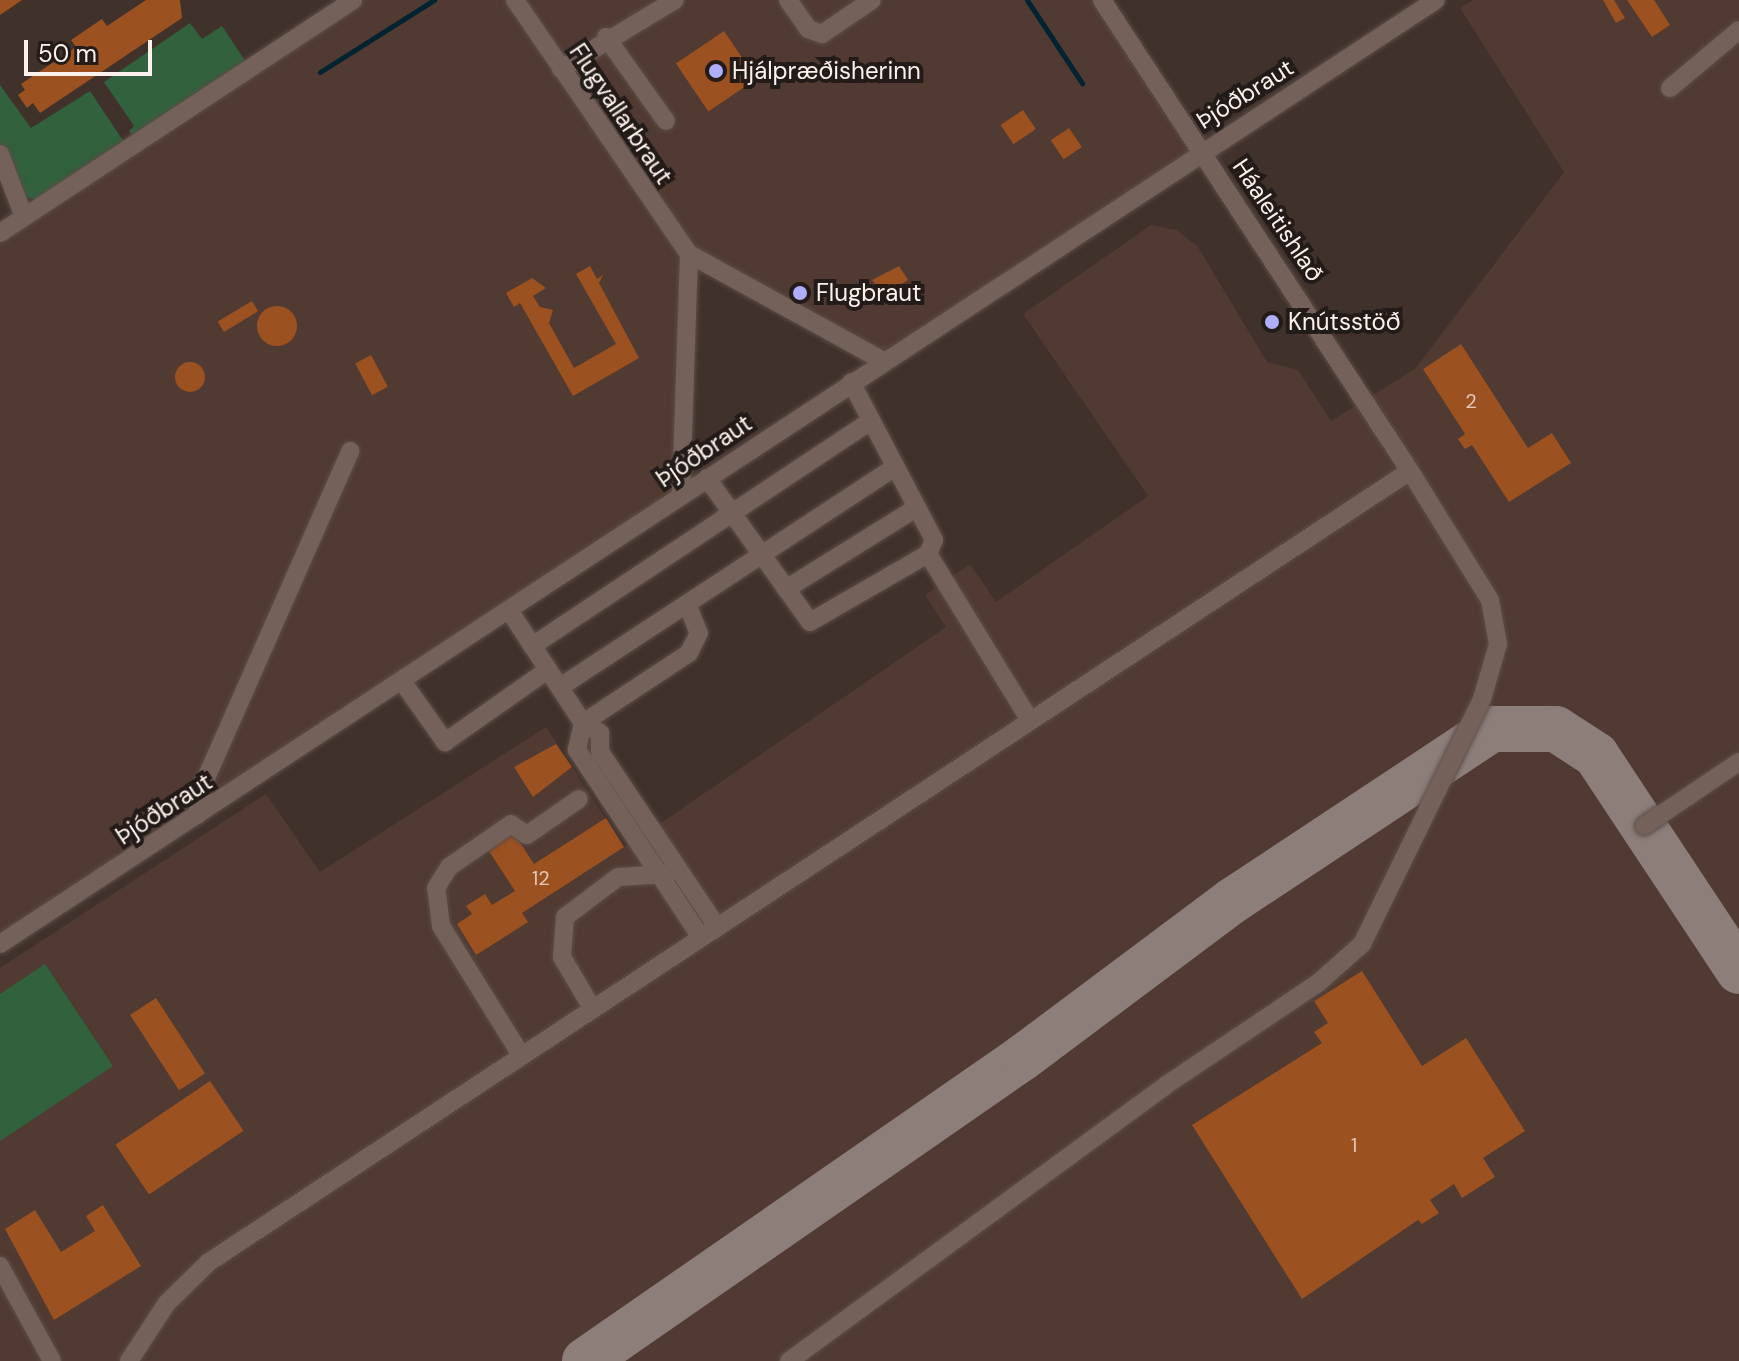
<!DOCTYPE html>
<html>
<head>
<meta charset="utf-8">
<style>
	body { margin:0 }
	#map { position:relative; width:1739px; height:1361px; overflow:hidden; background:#41312b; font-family:"DM Sans",sans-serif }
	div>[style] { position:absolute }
	.built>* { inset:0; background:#503a31 }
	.green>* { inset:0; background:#31613d }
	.stream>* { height:5px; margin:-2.5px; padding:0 2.5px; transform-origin:2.5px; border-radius:2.5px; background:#022332 }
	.taxiway>* { height:46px; margin:-23px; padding:0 23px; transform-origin:23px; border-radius:23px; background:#8c7e79 }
	.building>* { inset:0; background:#9c5121; transform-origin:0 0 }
	.round { border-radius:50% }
	.roads { filter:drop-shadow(0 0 2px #5b4d47) drop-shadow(0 0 2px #5b4d47) }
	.minor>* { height:18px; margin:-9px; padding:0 9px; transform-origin:9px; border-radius:9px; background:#74625a }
	.dots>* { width:22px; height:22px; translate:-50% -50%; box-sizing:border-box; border:4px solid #231b18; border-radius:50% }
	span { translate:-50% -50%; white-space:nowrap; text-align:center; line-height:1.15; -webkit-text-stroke:8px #231b18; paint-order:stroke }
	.number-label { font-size:20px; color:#e4c9b9 }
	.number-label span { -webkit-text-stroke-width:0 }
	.poi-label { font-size:24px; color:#fcf1ec }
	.left { translate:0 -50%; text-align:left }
	.street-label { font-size:24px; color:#fcf1ec }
	.scale { position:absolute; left:24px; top:40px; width:128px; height:36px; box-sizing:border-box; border:4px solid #fcf1ec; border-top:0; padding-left:10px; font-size:24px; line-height:28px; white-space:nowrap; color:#fcf1ec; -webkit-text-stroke:6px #231b18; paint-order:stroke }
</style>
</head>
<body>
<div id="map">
	<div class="built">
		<div style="clip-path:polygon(353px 0,1102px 0,1202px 149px,884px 361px,689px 254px,681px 495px,0 944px,0 233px)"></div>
		<div style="clip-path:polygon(1473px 0,1739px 0,1739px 1361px,0 1361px,0 968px,266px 794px,320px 872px,546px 727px,624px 847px,661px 823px,946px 627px,925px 595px,970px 564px,996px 602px,1148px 496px,1023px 314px,1151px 225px,1177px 230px,1198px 247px,1267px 362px,1298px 370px,1331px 421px,1415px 369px,1564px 172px,1460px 8px)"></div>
	</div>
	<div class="green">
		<div style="clip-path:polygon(190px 23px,202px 39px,222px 26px,246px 62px,133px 137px,129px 131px,134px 126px,104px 82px)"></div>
		<div style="clip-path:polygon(0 85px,31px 128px,90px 91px,124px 142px,38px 200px,22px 196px,0 163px)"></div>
		<div style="clip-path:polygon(45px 964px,113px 1066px,0 1141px,0 994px)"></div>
	</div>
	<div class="stream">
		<div style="left:1027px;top:0;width:100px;rotate:56.5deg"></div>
		<div style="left:320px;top:72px;width:135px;rotate:-32.3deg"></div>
	</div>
	<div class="taxiway">
		<div style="left:585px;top:1361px;width:532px;rotate:-34.74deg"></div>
		<div style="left:1022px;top:1058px;width:262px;rotate:-36.8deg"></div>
		<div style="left:1232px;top:901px;width:312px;rotate:-33.5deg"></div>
		<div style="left:1492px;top:729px;width:64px"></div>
		<div style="left:1556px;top:729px;width:48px;rotate:33deg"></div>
		<div style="left:1596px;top:755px;width:259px;rotate:56.5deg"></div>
	</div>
	<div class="building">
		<div style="clip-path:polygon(0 0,22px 0,0 15px)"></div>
		<div style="clip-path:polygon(146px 0,180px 0,182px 18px,40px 113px,33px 103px,27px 108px,18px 95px,25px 90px,21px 84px,76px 47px,71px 40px,102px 19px,107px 26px)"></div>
		<div style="clip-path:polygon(1603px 0,1614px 0,1625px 18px,1616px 23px)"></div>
		<div style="clip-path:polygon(1627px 0,1654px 0,1670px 25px,1652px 37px)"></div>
		<div style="left:724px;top:31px;width:58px;height:58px;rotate:56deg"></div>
		<div style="left:1023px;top:110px;width:23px;height:27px;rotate:56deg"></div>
		<div style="left:1069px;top:128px;width:23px;height:22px;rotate:56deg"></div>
		<div style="clip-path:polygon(590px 266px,597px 279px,603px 275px,599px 283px,639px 358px,573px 396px,520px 303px,514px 307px,506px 293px,532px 278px,546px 288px,533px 296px,540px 307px,553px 310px,549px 323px,574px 368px,616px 344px,576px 274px)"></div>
		<div style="clip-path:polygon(899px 266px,908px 280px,900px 285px,904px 290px,884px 296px,872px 280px)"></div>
		<div style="left:252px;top:301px;width:12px;height:40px;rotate:59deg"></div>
		<div class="round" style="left:257px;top:306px;width:40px;height:40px"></div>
		<div style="clip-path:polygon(1461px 344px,1528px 448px,1552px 433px,1571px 463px,1509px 502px,1472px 445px,1465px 449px,1458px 439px,1465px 434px,1423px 369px)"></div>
		<div style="left:371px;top:355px;width:36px;height:18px;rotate:62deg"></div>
		<div class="round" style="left:175px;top:362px;width:30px;height:30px"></div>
		<div style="clip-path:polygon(556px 744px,572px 767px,533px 797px,514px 767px)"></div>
		<div style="clip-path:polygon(606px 818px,624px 847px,522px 913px,528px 922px,476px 955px,457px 924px,472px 914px,466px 906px,485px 894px,492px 905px,515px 891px,487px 848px,513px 832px,534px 864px)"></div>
		<div style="clip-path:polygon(1362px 971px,1422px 1066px,1466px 1038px,1525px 1131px,1483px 1158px,1495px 1177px,1462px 1198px,1454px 1184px,1430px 1200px,1439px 1213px,1422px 1224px,1418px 1220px,1302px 1299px,1192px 1125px,1322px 1043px,1314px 1032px,1328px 1023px,1314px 1001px)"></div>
		<div style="left:156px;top:998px;width:90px;height:31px;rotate:57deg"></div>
		<div style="left:210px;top:1081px;width:60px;height:114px;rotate:56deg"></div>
		<div style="clip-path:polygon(103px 1205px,141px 1266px,54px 1320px,5px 1229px,35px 1210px,61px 1252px,95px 1231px,86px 1216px)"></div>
	</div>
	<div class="roads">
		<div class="minor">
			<div style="left:515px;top:0;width:308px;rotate:55.6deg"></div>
			<div style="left:689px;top:254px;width:222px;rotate:28.8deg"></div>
			<div style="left:788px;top:0;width:35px;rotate:55deg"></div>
			<div style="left:808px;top:29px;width:15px;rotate:20deg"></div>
			<div style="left:822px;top:34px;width:60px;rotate:-34.2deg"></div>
			<div style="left:1102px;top:0;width:563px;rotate:56.82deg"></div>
			<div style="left:606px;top:37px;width:103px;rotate:54.5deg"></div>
			<div style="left:561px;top:69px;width:133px;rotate:-31.2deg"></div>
			<div style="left:1670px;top:88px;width:90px;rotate:-40deg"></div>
			<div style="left:0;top:154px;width:67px;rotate:69.1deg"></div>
			<div style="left:0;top:233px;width:423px;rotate:-33.4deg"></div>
			<div style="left:707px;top:478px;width:177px;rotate:54.4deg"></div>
			<div style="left:810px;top:622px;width:136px;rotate:-30deg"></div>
			<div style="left:928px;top:554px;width:15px;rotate:-67deg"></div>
			<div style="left:934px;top:540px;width:178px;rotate:-117.7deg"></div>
			<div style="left:681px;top:495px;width:241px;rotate:-88.1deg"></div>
			<div style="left:928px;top:554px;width:193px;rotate:58.5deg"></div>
			<div style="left:786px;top:589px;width:153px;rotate:-31.9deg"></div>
			<div style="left:687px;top:604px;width:31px;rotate:68deg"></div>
			<div style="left:699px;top:633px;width:22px;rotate:117deg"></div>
			<div style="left:689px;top:653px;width:127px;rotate:146.6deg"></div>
			<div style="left:583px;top:723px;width:28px;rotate:103deg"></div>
			<div style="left:577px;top:750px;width:223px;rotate:56.5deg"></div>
			<div style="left:509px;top:610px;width:135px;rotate:56.8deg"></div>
			<div style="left:583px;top:723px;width:20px;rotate:30deg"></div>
			<div style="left:600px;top:733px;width:19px;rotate:90deg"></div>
			<div style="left:600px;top:752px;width:208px;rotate:56.2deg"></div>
			<div style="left:532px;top:646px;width:407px;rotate:-33.6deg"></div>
			<div style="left:402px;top:681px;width:75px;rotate:54.8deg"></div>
			<div style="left:445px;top:742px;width:126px;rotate:-35deg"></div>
			<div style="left:560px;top:687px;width:401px;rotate:-33.3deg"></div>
			<div style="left:197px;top:815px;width:31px;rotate:-79deg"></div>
			<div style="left:203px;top:785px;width:365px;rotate:-66.2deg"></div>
			<div style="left:1644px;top:826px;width:115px;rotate:-34deg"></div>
			<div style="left:0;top:944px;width:1718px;rotate:-33.32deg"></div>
			<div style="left:592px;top:1008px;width:59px;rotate:-120.5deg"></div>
			<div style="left:562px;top:957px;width:40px;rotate:-85.7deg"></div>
			<div style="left:565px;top:917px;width:66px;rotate:-37deg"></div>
			<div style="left:618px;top:877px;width:49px;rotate:-3.5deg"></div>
			<div style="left:521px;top:1055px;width:152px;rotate:-121.8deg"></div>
			<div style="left:441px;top:926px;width:38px;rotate:-97deg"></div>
			<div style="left:436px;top:888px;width:25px;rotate:-58deg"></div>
			<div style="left:449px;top:867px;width:75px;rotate:-34.7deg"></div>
			<div style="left:511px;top:824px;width:19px;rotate:35deg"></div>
			<div style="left:527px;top:835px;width:63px;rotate:-34.7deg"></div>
			<div style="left:0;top:1266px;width:108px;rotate:61.3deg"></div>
			<div style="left:129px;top:1361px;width:69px;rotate:-56.8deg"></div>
			<div style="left:167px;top:1303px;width:59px;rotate:-44.3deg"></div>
			<div style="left:209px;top:1262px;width:1438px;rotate:-33.37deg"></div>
			<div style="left:1410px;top:471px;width:152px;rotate:58.2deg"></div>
			<div style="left:1490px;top:600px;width:45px;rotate:79.7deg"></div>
			<div style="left:1498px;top:644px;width:57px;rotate:106.2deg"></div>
			<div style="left:1482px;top:699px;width:273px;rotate:116.1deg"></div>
			<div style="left:1362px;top:944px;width:59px;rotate:138.4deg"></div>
			<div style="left:1318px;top:983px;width:184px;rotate:146.1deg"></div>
			<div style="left:1165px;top:1086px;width:466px;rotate:143.8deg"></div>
		</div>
	</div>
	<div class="dots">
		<div style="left:716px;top:71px;background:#afaefa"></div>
		<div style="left:800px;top:293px;background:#afaefa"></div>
		<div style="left:1272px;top:322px;background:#afaefa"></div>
	</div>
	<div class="number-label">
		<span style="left:1471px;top:401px">2</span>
		<span style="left:541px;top:878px">12</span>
		<span style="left:1354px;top:1145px">1</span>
	</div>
	<div class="poi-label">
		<span class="left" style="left:732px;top:71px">Hjálpræðisherinn</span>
		<span class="left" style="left:816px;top:293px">Flugbraut</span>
		<span class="left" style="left:1288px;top:322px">Knútsstöð</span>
	</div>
	<div class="street-label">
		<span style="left:1245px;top:94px;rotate:-32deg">Þjóðbraut</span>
		<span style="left:621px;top:114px;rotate:56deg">Flugvallarbraut</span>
		<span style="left:1278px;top:220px;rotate:56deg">Háaleitishlað</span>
		<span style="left:704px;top:451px;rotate:-34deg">Þjóðbraut</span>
		<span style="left:164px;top:809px;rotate:-33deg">Þjóðbraut</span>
	</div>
	<div class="scale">50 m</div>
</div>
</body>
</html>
